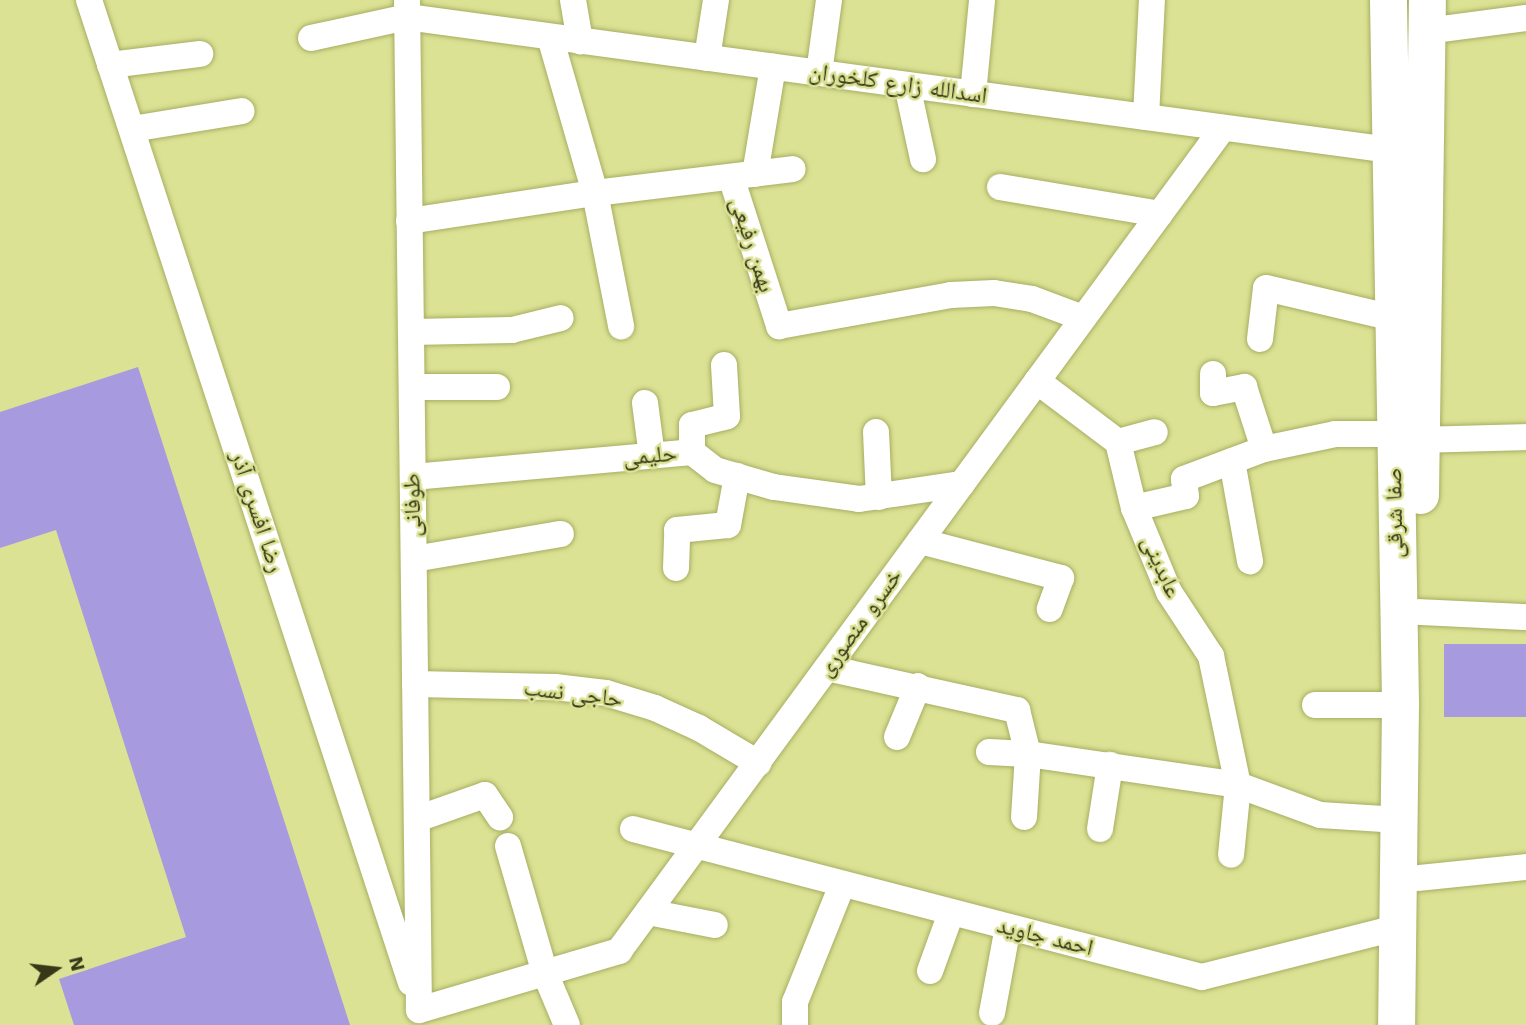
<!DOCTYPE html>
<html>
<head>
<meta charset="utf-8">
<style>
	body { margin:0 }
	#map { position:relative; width:1526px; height:1025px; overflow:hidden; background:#dbe294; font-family:"Work Sans","Noto Naskh Arabic",sans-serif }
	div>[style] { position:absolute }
	.building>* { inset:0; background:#a79adf; transform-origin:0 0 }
	.roads { filter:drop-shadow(0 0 2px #a8ae62) drop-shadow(0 0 2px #a8ae62) }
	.minor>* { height:26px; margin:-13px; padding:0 13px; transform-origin:13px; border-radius:13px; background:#fff }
	.secondary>* { height:37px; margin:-18.5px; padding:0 18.5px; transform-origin:18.5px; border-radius:18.5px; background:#fff }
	span { translate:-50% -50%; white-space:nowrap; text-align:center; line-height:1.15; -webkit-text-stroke:5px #dbe294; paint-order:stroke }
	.street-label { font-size:23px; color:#363818 }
	.north { position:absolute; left:21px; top:934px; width:70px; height:70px; -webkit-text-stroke:5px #dbe294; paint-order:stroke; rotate:76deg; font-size:19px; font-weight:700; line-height:28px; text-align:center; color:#363818 }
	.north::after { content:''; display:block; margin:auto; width:24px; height:32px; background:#363818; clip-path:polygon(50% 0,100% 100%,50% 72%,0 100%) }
</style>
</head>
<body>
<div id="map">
	<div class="building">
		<div style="clip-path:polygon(138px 367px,350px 1025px,74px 1025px,59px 979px,186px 937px,56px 530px,0 548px,0 412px)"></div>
		<div style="left:1526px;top:644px;width:73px;height:82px;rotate:90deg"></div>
	</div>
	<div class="roads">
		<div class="minor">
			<div style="left:89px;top:0;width:1034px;rotate:71.86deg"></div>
			<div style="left:407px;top:0;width:1010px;rotate:89.32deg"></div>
			<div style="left:419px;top:1010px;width:209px;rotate:-16.4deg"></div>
			<div style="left:619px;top:951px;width:1021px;rotate:-53.73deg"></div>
			<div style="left:573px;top:0;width:42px;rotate:80.3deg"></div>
			<div style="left:1427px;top:31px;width:100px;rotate:-7.5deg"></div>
			<div style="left:550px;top:37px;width:162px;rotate:73.9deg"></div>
			<div style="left:595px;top:193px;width:136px;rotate:78.9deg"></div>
			<div style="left:311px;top:38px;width:98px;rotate:-12.3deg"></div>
			<div style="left:407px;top:17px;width:991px;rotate:7.71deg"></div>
			<div style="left:707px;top:58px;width:59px;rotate:-81.2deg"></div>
			<div style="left:110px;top:65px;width:91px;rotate:-7deg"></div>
			<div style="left:819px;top:73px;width:74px;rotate:-82.2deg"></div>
			<div style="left:907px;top:85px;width:76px;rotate:77.8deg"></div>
			<div style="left:973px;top:94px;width:94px;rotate:-84.5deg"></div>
			<div style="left:1146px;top:117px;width:117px;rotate:-87.1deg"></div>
			<div style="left:132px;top:129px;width:111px;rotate:-9.3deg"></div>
			<div style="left:755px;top:174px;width:109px;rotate:-80.5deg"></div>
			<div style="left:731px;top:177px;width:157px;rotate:72.1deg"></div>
			<div style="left:779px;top:326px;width:175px;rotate:-10.2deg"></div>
			<div style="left:951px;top:295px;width:43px;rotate:-2.7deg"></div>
			<div style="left:994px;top:293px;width:38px;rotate:9deg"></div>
			<div style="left:1032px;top:299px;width:54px;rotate:20.4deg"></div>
			<div style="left:1000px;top:187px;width:162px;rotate:9.6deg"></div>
			<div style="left:409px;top:221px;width:188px;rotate:-8.6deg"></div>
			<div style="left:595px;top:193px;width:199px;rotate:-6.9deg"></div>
			<div style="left:411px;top:332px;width:101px;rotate:-1.1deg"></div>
			<div style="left:512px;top:330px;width:50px;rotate:-13.8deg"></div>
			<div style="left:1260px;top:339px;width:51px;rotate:-83.3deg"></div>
			<div style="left:1266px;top:288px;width:130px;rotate:13.3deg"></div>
			<div style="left:1213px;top:374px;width:19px;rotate:90deg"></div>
			<div style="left:1213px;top:393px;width:32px;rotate:-11deg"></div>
			<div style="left:1244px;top:387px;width:65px;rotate:72.1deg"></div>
			<div style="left:1037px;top:381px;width:101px;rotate:37deg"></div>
			<div style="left:1118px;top:442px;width:68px;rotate:76.4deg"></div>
			<div style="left:1134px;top:508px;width:91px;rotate:67.4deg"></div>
			<div style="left:1169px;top:592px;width:77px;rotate:56.7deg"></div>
			<div style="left:1211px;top:656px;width:132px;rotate:78.2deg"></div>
			<div style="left:1238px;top:785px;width:87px;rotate:20.1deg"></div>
			<div style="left:1320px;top:815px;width:79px;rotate:3.6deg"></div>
			<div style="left:412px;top:387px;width:85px"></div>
			<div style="left:645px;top:403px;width:53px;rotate:82.5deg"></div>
			<div style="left:876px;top:432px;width:65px;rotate:87.4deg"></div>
			<div style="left:1420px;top:440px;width:106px;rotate:-1.6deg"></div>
			<div style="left:1118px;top:442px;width:38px;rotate:-15deg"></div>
			<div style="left:692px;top:452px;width:27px;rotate:-90deg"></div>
			<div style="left:692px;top:425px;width:36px;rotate:-14deg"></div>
			<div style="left:727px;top:416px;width:51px;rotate:-93.4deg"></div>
			<div style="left:1232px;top:461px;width:102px;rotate:79.8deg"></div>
			<div style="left:413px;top:477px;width:280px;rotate:-5.1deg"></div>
			<div style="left:692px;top:452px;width:29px;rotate:38deg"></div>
			<div style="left:715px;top:470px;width:61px;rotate:16.1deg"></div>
			<div style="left:774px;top:487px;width:86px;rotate:8deg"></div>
			<div style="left:859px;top:499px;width:104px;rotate:-8.3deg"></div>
			<div style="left:1134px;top:508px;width:53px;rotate:-13deg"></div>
			<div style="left:1186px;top:496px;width:17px;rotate:-97deg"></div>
			<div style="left:1184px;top:479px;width:85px;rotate:-20.6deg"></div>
			<div style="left:1264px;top:449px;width:73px;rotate:-11.9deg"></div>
			<div style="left:1335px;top:434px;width:59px"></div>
			<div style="left:920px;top:541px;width:146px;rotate:14.7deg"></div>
			<div style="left:1061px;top:578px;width:33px;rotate:110deg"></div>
			<div style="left:414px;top:559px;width:149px;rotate:-9.7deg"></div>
			<div style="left:676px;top:568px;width:38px;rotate:-88deg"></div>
			<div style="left:677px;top:530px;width:51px;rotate:-5.6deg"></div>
			<div style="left:728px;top:525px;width:50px;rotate:-79.6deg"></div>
			<div style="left:1419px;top:612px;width:107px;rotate:2.7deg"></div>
			<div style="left:827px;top:668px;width:195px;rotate:12.5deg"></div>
			<div style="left:1017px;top:710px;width:45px;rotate:76deg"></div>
			<div style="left:1028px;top:754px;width:212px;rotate:8.4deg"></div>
			<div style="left:1238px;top:785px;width:70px;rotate:95.7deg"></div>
			<div style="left:415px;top:684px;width:140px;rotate:1.2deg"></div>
			<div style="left:555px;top:687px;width:51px;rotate:6.7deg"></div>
			<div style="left:606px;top:693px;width:51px;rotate:17deg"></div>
			<div style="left:655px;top:708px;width:48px;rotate:24.4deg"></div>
			<div style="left:699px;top:728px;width:69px;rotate:30.7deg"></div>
			<div style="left:1315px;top:705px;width:85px"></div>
			<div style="left:897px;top:737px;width:55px;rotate:-67.6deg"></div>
			<div style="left:989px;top:752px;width:39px;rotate:3deg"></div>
			<div style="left:1028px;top:754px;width:63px;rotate:93.6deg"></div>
			<div style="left:417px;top:819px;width:72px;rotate:-19.4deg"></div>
			<div style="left:485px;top:795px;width:27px;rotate:56deg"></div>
			<div style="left:633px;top:829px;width:588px;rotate:14.58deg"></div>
			<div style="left:1202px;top:977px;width:199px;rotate:-14.2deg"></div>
			<div style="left:1100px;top:829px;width:65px;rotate:-81.1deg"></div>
			<div style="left:508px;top:846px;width:132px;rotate:73.8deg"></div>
			<div style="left:545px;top:973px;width:56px;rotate:67.1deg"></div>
			<div style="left:1418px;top:878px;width:109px;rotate:-5.8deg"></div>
			<div style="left:648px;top:912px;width:68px;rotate:11deg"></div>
			<div style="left:930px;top:971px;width:62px;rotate:-70.1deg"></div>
			<div style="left:992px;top:1013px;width:87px;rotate:-79.5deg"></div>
			<div style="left:795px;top:1025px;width:23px;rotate:-90deg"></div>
			<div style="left:795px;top:1002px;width:126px;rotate:-68.1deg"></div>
		</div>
		<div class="secondary">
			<div style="left:1388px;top:0;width:705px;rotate:89.02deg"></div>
			<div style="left:1400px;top:705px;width:320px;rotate:90.7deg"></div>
			<div style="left:1420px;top:495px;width:495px;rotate:-89.2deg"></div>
		</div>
	</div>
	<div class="street-label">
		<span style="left:898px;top:84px;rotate:8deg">اسدالله زارع کلخوران</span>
		<span style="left:752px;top:245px;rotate:72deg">بهمن رفیعی</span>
		<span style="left:650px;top:456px;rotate:-5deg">حلیمی</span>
		<span style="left:413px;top:505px;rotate:-91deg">طوفانی</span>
		<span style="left:257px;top:512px;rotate:72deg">رضا افسری آذر</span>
		<span style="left:1395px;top:513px;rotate:-91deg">صفا شرقی</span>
		<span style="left:1161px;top:567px;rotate:66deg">عابدینی</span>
		<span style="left:860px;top:623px;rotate:-54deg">خسرو منصوری</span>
		<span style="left:573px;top:694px;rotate:7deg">حاجی نسب</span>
		<span style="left:1045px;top:937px;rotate:14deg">احمد جاوید</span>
	</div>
	<div class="north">N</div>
</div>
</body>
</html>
